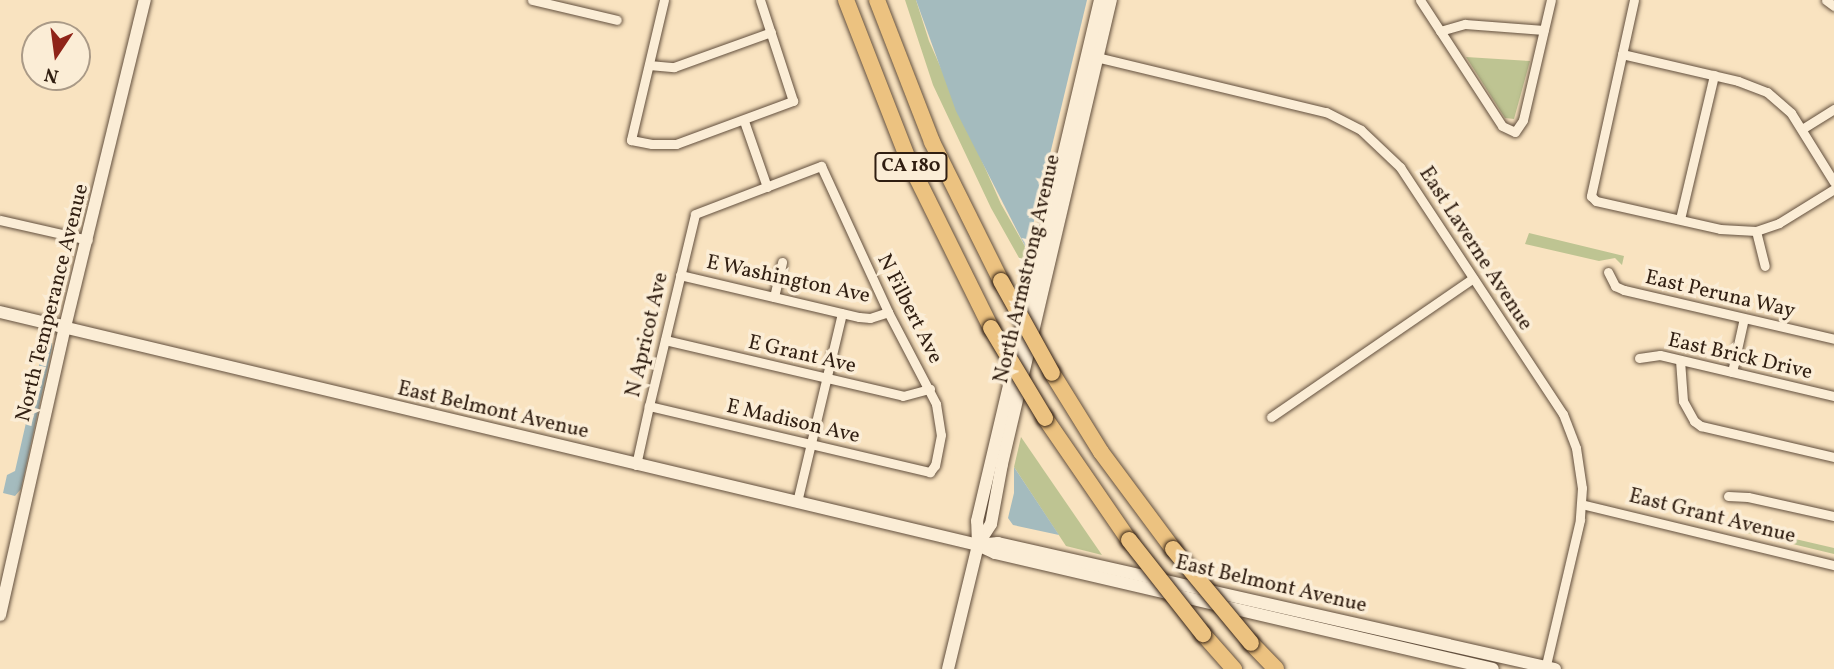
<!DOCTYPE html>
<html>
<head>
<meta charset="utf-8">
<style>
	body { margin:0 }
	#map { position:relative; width:1834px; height:669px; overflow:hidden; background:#f9e3c0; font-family:Vollkorn,serif }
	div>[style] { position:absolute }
	.green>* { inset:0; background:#bec492 }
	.water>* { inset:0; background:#a4bbbe }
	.roads { filter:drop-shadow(0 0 2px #624f3d) drop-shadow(0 0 2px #624f3d) }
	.street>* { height:9px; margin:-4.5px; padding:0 4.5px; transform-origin:4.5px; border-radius:4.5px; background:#fbedd6 }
	.secondary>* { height:12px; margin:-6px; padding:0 6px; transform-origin:6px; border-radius:6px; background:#fbedd6 }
	.highway>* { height:16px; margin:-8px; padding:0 8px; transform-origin:8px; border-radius:8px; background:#ecc280 }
	.bridges { filter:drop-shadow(0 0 2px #301e11) drop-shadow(0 0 2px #301e11) }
	.highway-bridge>* { height:16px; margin:-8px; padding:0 8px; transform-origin:8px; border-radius:8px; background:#ecc280 }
	span { translate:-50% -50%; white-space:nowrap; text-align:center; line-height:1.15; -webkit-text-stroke:7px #fbedd6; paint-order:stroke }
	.shield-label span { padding:2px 5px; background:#fbedd6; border:2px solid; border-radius:5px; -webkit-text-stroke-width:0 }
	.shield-label { font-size:19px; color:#301e11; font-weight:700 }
	.street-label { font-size:21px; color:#301e11 }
	.north { position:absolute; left:21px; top:21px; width:70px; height:70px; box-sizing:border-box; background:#fbedd6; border:2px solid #aa9a87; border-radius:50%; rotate:193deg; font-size:19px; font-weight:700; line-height:28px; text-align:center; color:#301e11 }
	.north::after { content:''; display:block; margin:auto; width:24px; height:32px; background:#8f2418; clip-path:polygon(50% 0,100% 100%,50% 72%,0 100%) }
</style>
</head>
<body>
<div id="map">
	<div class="green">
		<div style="clip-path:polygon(905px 0,916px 0,929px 41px,1001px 204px,1027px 250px,1023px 265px,991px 208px,933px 85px)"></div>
		<div style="clip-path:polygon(1466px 57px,1530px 61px,1514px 119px,1505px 118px)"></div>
		<div style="clip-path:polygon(1529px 233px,1624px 256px,1622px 265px,1615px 258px,1599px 261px,1525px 244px)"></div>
		<div style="clip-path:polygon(1021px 437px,1102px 555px,1066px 546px,1014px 467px)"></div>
		<div style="clip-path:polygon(1726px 523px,1834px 548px,1834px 554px,1730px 529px)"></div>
	</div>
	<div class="water">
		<div style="clip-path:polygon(916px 0,1087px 0,1027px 250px,956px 111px)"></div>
		<div style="clip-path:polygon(46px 335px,52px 342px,52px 348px,21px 489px,15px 496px,3px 493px,7px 475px,15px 471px)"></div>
		<div style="clip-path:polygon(1014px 467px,1059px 535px,1013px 525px,1008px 518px,1014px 493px)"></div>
	</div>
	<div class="roads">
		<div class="street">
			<div style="left:532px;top:0;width:87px;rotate:13.2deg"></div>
			<div style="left:664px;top:0;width:144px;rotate:103.3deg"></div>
			<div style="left:631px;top:140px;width:21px;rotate:11deg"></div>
			<div style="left:652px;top:144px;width:24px"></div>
			<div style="left:676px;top:144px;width:125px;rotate:-20.2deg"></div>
			<div style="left:793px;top:101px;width:106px;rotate:-108.1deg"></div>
			<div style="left:1420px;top:0;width:150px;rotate:56.9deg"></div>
			<div style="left:1502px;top:126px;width:14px;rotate:25deg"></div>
			<div style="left:1515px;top:132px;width:14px;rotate:-56deg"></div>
			<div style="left:1523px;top:120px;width:123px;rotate:-76.9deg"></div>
			<div style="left:1634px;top:0;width:201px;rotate:102.4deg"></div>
			<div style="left:1591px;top:196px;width:7px;rotate:45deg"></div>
			<div style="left:1596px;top:201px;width:127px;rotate:12.7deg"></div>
			<div style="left:1720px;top:229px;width:36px;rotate:3deg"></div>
			<div style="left:1756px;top:231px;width:24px;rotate:-19deg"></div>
			<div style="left:1779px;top:223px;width:65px;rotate:-31.7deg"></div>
			<div style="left:1826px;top:0;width:10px;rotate:37deg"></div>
			<div style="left:1440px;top:31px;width:26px;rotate:-16deg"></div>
			<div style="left:1465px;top:24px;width:79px;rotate:4.3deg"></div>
			<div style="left:1622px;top:54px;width:119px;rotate:13.1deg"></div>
			<div style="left:1738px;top:81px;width:31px;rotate:21deg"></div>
			<div style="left:1767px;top:92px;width:32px;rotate:41deg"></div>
			<div style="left:1791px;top:113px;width:81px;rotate:58.1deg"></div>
			<div style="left:1092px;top:56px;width:241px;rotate:13.5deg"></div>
			<div style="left:1326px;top:112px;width:39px;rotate:27deg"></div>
			<div style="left:1361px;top:130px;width:54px;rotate:43.5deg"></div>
			<div style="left:1400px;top:167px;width:296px;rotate:56.6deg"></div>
			<div style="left:1563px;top:414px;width:36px;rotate:69deg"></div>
			<div style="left:1576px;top:448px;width:40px;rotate:81.5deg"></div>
			<div style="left:1582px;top:488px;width:32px;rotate:94deg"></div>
			<div style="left:1580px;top:520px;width:153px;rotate:103.2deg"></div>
			<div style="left:649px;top:65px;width:25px;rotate:5deg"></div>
			<div style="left:674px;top:67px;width:103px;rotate:-19.8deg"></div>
			<div style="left:744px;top:121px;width:70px;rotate:70.8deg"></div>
			<div style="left:1802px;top:129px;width:38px;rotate:-32deg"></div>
			<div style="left:1680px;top:219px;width:148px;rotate:-76.7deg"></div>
			<div style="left:0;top:220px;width:90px;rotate:12.8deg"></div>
			<div style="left:1756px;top:231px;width:36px;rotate:76deg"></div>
			<div style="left:1608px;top:272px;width:16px;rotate:63deg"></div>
			<div style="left:1615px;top:286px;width:10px;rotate:24deg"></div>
			<div style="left:1624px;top:290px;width:216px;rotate:13.1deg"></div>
			<div style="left:680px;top:275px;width:184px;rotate:13.2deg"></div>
			<div style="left:859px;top:317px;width:11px;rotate:5deg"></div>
			<div style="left:870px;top:318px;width:19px;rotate:-18deg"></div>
			<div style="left:774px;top:297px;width:36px;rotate:-77deg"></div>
			<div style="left:665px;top:340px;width:244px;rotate:13.2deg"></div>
			<div style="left:903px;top:396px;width:28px;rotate:-15deg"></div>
			<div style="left:1639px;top:358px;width:21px;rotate:-8deg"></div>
			<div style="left:1660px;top:355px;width:179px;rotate:13.3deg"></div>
			<div style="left:1680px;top:360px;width:41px;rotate:85.8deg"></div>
			<div style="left:1683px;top:401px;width:23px;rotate:61deg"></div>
			<div style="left:1694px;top:421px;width:9px;rotate:36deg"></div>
			<div style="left:1701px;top:426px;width:137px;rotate:13.1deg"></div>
			<div style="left:1732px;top:372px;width:55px;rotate:-77.5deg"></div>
			<div style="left:1271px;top:417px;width:245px;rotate:-34.5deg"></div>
			<div style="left:636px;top:465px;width:60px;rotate:-77.6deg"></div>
			<div style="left:649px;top:406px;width:197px;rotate:-76.5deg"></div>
			<div style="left:695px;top:214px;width:135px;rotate:-20.9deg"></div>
			<div style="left:821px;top:166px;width:161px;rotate:65.3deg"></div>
			<div style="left:888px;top:312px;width:104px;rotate:62.4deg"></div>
			<div style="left:936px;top:404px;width:31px;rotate:81deg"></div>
			<div style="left:941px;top:435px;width:31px;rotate:101deg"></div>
			<div style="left:935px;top:465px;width:9px;rotate:126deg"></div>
			<div style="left:930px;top:472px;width:289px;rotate:-166.8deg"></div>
			<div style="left:1728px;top:496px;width:20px;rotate:3deg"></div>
			<div style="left:1748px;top:497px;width:88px;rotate:12.5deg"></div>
			<div style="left:797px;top:502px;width:194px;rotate:-76.6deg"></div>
			<div style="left:1581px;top:504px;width:260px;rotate:13.6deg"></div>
		</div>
		<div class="secondary">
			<div style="left:0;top:312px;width:1005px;rotate:13.4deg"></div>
			<div style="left:978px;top:545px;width:19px;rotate:25deg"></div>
			<div style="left:995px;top:553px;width:511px;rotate:13.11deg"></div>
			<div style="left:978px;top:544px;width:24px;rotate:-57deg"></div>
			<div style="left:991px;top:524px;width:61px;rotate:-79.6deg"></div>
			<div style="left:1002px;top:464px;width:477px;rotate:-76.8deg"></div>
			<div style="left:978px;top:545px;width:20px;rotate:-6deg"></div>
			<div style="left:998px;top:543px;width:571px;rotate:12.75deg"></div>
			<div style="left:0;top:615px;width:295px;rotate:-77.3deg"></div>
			<div style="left:65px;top:327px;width:337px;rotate:-76.3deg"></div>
			<div style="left:948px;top:669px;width:128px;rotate:-76.4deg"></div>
			<div style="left:978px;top:545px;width:24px;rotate:-92deg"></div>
			<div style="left:977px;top:521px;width:535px;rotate:-76.72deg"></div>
		</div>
		<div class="highway">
			<div style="left:846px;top:0;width:174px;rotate:68.7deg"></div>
			<div style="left:909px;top:162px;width:185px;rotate:63.7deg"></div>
			<div style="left:877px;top:0;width:152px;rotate:68.8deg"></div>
			<div style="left:932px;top:142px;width:155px;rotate:63.6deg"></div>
			<div style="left:1052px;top:373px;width:93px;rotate:58.2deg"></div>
			<div style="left:1101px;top:452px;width:121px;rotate:53.4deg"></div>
			<div style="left:1045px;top:418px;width:148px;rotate:55.5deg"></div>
			<div style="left:1203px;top:634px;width:47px;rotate:48.5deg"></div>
			<div style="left:1251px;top:643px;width:36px;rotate:46deg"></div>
		</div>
	</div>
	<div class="bridges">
		<div class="highway-bridge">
			<div style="left:1001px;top:281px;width:105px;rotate:61deg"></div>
			<div style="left:991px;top:328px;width:105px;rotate:59deg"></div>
			<div style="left:1129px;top:540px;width:120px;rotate:51.8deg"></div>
			<div style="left:1173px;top:549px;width:122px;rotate:50.3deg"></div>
		</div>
	</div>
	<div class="shield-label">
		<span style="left:911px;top:167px">CA 180</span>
	</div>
	<div class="street-label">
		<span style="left:1475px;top:249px;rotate:57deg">East Laverne Avenue</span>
		<span style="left:1028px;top:269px;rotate:-77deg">North Armstrong Avenue</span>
		<span style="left:788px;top:280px;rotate:12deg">E Washington Ave</span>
		<span style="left:1720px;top:295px;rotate:13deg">East Peruna Way</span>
		<span style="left:53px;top:303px;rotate:-76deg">North Temperance Avenue</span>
		<span style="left:909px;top:309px;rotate:63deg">N Filbert Ave</span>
		<span style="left:648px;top:335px;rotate:-77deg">N Apricot Ave</span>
		<span style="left:802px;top:355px;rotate:13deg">E Grant Ave</span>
		<span style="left:1740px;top:357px;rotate:13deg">East Brick Drive</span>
		<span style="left:493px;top:411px;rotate:13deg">East Belmont Avenue</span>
		<span style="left:793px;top:422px;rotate:13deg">E Madison Ave</span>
		<span style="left:1712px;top:517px;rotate:14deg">East Grant Avenue</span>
		<span style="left:1271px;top:585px;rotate:13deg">East Belmont Avenue</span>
	</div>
	<div class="north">N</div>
</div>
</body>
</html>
